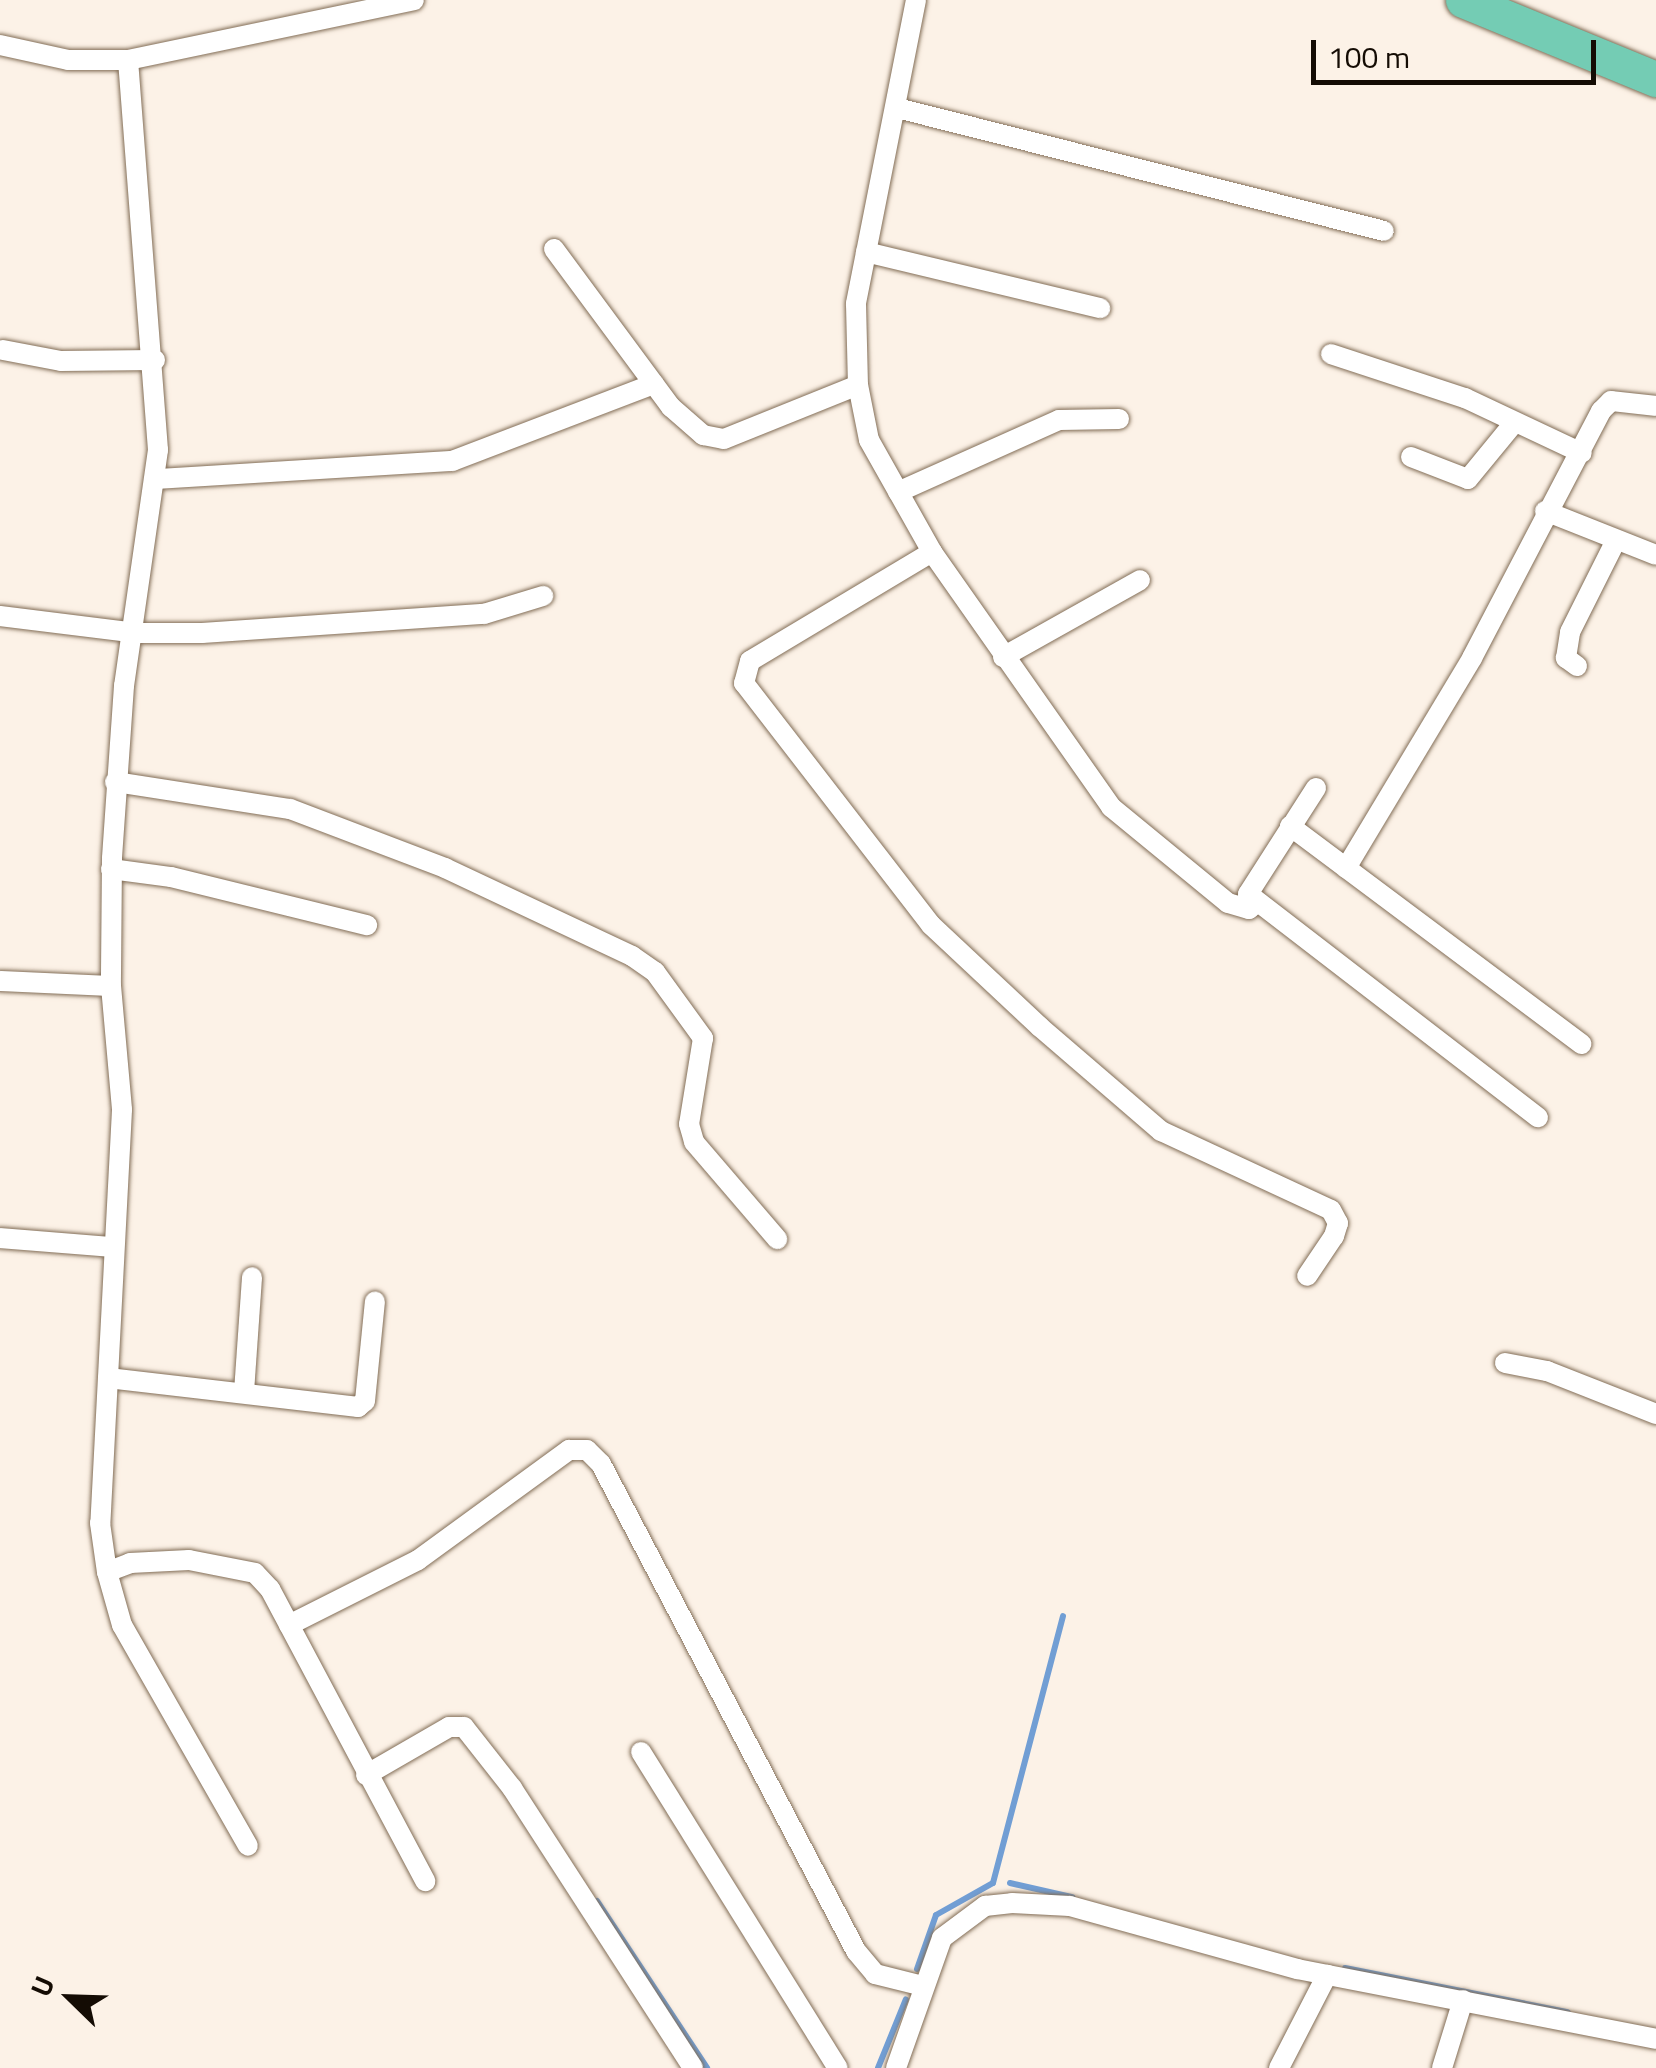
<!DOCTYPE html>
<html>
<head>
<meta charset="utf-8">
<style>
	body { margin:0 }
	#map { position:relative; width:1656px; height:2068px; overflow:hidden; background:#fcf2e7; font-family:"Titillium Web",sans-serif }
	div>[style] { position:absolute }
	.stream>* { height:6px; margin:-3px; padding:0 3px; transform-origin:3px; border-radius:3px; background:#719ed4 }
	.roads { filter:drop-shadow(0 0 2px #826d56) drop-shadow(0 0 2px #826d56) }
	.minor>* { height:20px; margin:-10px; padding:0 10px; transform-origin:10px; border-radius:10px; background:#fff }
	.trunk>* { height:35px; margin:-17.5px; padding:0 17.5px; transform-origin:17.5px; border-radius:17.5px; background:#74ccb4 }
	span { translate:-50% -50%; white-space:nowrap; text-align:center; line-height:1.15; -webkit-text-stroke:8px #fcf2e7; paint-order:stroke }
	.north { position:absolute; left:20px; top:1948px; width:100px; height:100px; -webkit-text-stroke:8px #fcf2e7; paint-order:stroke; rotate:293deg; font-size:28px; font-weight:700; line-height:40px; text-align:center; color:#140c04 }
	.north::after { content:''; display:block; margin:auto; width:35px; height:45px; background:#140c04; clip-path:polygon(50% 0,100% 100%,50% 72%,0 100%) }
	.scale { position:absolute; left:1311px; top:40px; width:285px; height:45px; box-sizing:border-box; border:5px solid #140c04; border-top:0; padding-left:12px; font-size:30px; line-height:35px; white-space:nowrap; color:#140c04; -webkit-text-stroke:8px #fcf2e7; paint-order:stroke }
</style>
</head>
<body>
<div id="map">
	<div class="stream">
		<div style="left:1010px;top:1883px;width:64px;rotate:12.7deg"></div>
		<div style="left:597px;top:1901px;width:200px;rotate:56.6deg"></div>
		<div style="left:1345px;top:1968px;width:227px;rotate:11.2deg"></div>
		<div style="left:917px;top:1969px;width:57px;rotate:-70.6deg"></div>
		<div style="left:936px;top:1915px;width:65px;rotate:-29.3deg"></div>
		<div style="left:993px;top:1883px;width:276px;rotate:-75.3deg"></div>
		<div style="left:878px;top:2068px;width:74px;rotate:-67.9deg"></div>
	</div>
	<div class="roads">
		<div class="minor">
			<div style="left:916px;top:0;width:310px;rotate:101.2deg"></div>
			<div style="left:856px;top:304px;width:81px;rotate:88.6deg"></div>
			<div style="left:858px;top:385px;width:56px;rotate:78.7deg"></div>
			<div style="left:869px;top:440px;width:129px;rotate:60.6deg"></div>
			<div style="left:932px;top:552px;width:312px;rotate:54.9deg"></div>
			<div style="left:1111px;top:807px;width:151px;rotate:39.4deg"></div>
			<div style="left:1228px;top:903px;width:22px;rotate:16deg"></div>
			<div style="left:1249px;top:909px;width:9px;rotate:-41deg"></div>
			<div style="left:0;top:45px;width:70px;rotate:12.4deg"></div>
			<div style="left:68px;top:60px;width:60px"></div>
			<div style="left:128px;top:60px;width:292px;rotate:-11.8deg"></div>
			<div style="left:128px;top:60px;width:391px;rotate:85.6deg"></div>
			<div style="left:158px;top:450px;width:238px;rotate:98.2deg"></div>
			<div style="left:124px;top:686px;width:173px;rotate:94deg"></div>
			<div style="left:112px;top:859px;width:127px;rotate:90.5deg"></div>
			<div style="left:111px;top:986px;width:124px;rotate:84.9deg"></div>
			<div style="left:122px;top:1110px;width:414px;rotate:93deg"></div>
			<div style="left:100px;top:1523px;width:49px;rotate:81.9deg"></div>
			<div style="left:107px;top:1572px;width:25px;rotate:-21deg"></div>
			<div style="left:130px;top:1563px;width:59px;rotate:-2.9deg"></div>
			<div style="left:189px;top:1560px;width:67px;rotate:11.1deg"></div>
			<div style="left:255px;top:1573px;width:22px;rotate:47deg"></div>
			<div style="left:270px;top:1589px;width:331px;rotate:62deg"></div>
			<div style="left:897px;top:108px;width:502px;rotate:14.17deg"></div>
			<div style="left:554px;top:249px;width:197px;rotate:53.5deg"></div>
			<div style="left:671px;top:407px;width:43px;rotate:41.2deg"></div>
			<div style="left:703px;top:435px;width:21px;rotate:11deg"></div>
			<div style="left:724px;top:439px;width:144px;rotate:-21.9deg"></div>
			<div style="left:866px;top:252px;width:241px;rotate:13.5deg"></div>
			<div style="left:3px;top:350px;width:59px;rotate:10.7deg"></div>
			<div style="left:61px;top:361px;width:94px;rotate:-0.6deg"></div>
			<div style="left:1331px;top:354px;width:141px;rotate:18.2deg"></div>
			<div style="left:1465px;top:398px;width:129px;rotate:25.2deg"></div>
			<div style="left:1411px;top:457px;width:61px;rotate:21.1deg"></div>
			<div style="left:1468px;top:479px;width:72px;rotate:-50.6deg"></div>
			<div style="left:157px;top:479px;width:296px;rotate:-3.5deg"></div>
			<div style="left:452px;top:461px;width:216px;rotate:-20.9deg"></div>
			<div style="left:898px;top:492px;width:176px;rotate:-24.1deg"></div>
			<div style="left:1059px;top:420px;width:60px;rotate:-1deg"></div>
			<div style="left:1545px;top:511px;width:119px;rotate:21.6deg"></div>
			<div style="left:932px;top:552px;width:212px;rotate:149.1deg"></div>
			<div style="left:750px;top:661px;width:23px;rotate:105deg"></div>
			<div style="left:744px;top:683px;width:306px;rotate:52.3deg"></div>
			<div style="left:931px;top:925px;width:149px;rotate:43.1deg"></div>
			<div style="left:1040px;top:1027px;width:160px;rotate:40.7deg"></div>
			<div style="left:1161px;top:1131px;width:187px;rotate:24.9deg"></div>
			<div style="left:1331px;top:1210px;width:15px;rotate:62deg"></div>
			<div style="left:1338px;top:1223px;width:14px;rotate:107deg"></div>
			<div style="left:1334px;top:1236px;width:48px;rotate:124deg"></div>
			<div style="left:0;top:616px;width:137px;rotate:7.1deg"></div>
			<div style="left:136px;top:633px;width:66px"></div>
			<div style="left:202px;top:633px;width:283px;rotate:-3.9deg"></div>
			<div style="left:484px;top:614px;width:62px;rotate:-17deg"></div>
			<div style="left:1003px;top:657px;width:157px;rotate:-29.3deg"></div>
			<div style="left:1577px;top:666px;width:14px;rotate:-144deg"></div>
			<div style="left:1566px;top:658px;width:26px;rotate:-81deg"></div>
			<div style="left:1570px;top:632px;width:103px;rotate:-63.4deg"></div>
			<div style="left:115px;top:782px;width:177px;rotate:8.8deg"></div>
			<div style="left:290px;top:809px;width:166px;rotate:20.8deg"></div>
			<div style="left:445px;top:868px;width:207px;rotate:25.2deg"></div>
			<div style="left:632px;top:956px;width:28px;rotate:35deg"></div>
			<div style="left:655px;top:972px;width:82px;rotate:54deg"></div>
			<div style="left:703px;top:1038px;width:87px;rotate:99.2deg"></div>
			<div style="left:689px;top:1124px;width:19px;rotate:74deg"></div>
			<div style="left:694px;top:1142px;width:128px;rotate:49.4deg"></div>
			<div style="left:1316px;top:788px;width:126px;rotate:122.7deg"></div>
			<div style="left:1248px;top:894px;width:366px;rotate:37.6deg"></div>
			<div style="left:1290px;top:826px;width:364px;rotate:36.8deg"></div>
			<div style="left:1346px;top:868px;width:245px;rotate:-59deg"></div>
			<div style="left:1472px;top:658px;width:279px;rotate:-62.4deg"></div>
			<div style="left:1601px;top:411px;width:14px;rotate:-45deg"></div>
			<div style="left:1611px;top:401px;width:45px;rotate:6.3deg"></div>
			<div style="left:111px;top:869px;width:61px;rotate:7.6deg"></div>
			<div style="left:171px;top:877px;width:202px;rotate:13.8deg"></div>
			<div style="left:0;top:981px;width:111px;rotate:2.6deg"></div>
			<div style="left:0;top:1238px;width:113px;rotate:4.6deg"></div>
			<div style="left:1505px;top:1363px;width:43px;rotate:10.8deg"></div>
			<div style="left:1547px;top:1371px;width:117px;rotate:21.5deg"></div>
			<div style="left:108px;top:1378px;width:252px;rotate:6.6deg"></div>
			<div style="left:358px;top:1407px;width:9px;rotate:-41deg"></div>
			<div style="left:365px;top:1401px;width:100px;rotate:-84.3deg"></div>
			<div style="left:244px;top:1392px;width:115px;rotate:-86deg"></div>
			<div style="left:107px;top:1572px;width:55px;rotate:74.2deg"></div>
			<div style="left:122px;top:1625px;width:254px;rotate:60.3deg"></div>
			<div style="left:289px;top:1625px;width:144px;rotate:-26.7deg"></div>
			<div style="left:418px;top:1560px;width:187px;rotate:-36.1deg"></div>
			<div style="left:569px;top:1450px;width:18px"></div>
			<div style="left:587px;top:1450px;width:20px;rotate:45deg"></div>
			<div style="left:601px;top:1464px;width:550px;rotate:62.36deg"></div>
			<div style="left:856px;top:1951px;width:30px;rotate:50deg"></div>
			<div style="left:875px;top:1974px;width:49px;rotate:14deg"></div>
			<div style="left:641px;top:1752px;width:372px;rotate:58.1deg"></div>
			<div style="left:366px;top:1775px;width:96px;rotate:-30deg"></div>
			<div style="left:449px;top:1727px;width:15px"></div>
			<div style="left:464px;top:1727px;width:78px;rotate:51.8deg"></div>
			<div style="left:512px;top:1788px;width:333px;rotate:57.1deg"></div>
			<div style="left:896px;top:2068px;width:138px;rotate:-70.5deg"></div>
			<div style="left:942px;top:1938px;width:54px;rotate:-36.7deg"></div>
			<div style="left:985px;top:1906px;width:27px;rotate:-6deg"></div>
			<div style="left:1012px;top:1903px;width:58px;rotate:3deg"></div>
			<div style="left:1070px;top:1906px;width:236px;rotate:15.5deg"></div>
			<div style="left:1297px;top:1969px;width:366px;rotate:11deg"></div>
			<div style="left:1279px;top:2068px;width:105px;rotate:-62.7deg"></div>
			<div style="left:1442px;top:2068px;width:71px;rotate:-72.8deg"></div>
		</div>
		<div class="trunk">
			<div style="left:1463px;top:0;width:209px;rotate:22.3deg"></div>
		</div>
	</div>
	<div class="north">U</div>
	<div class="scale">100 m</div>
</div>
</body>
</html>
